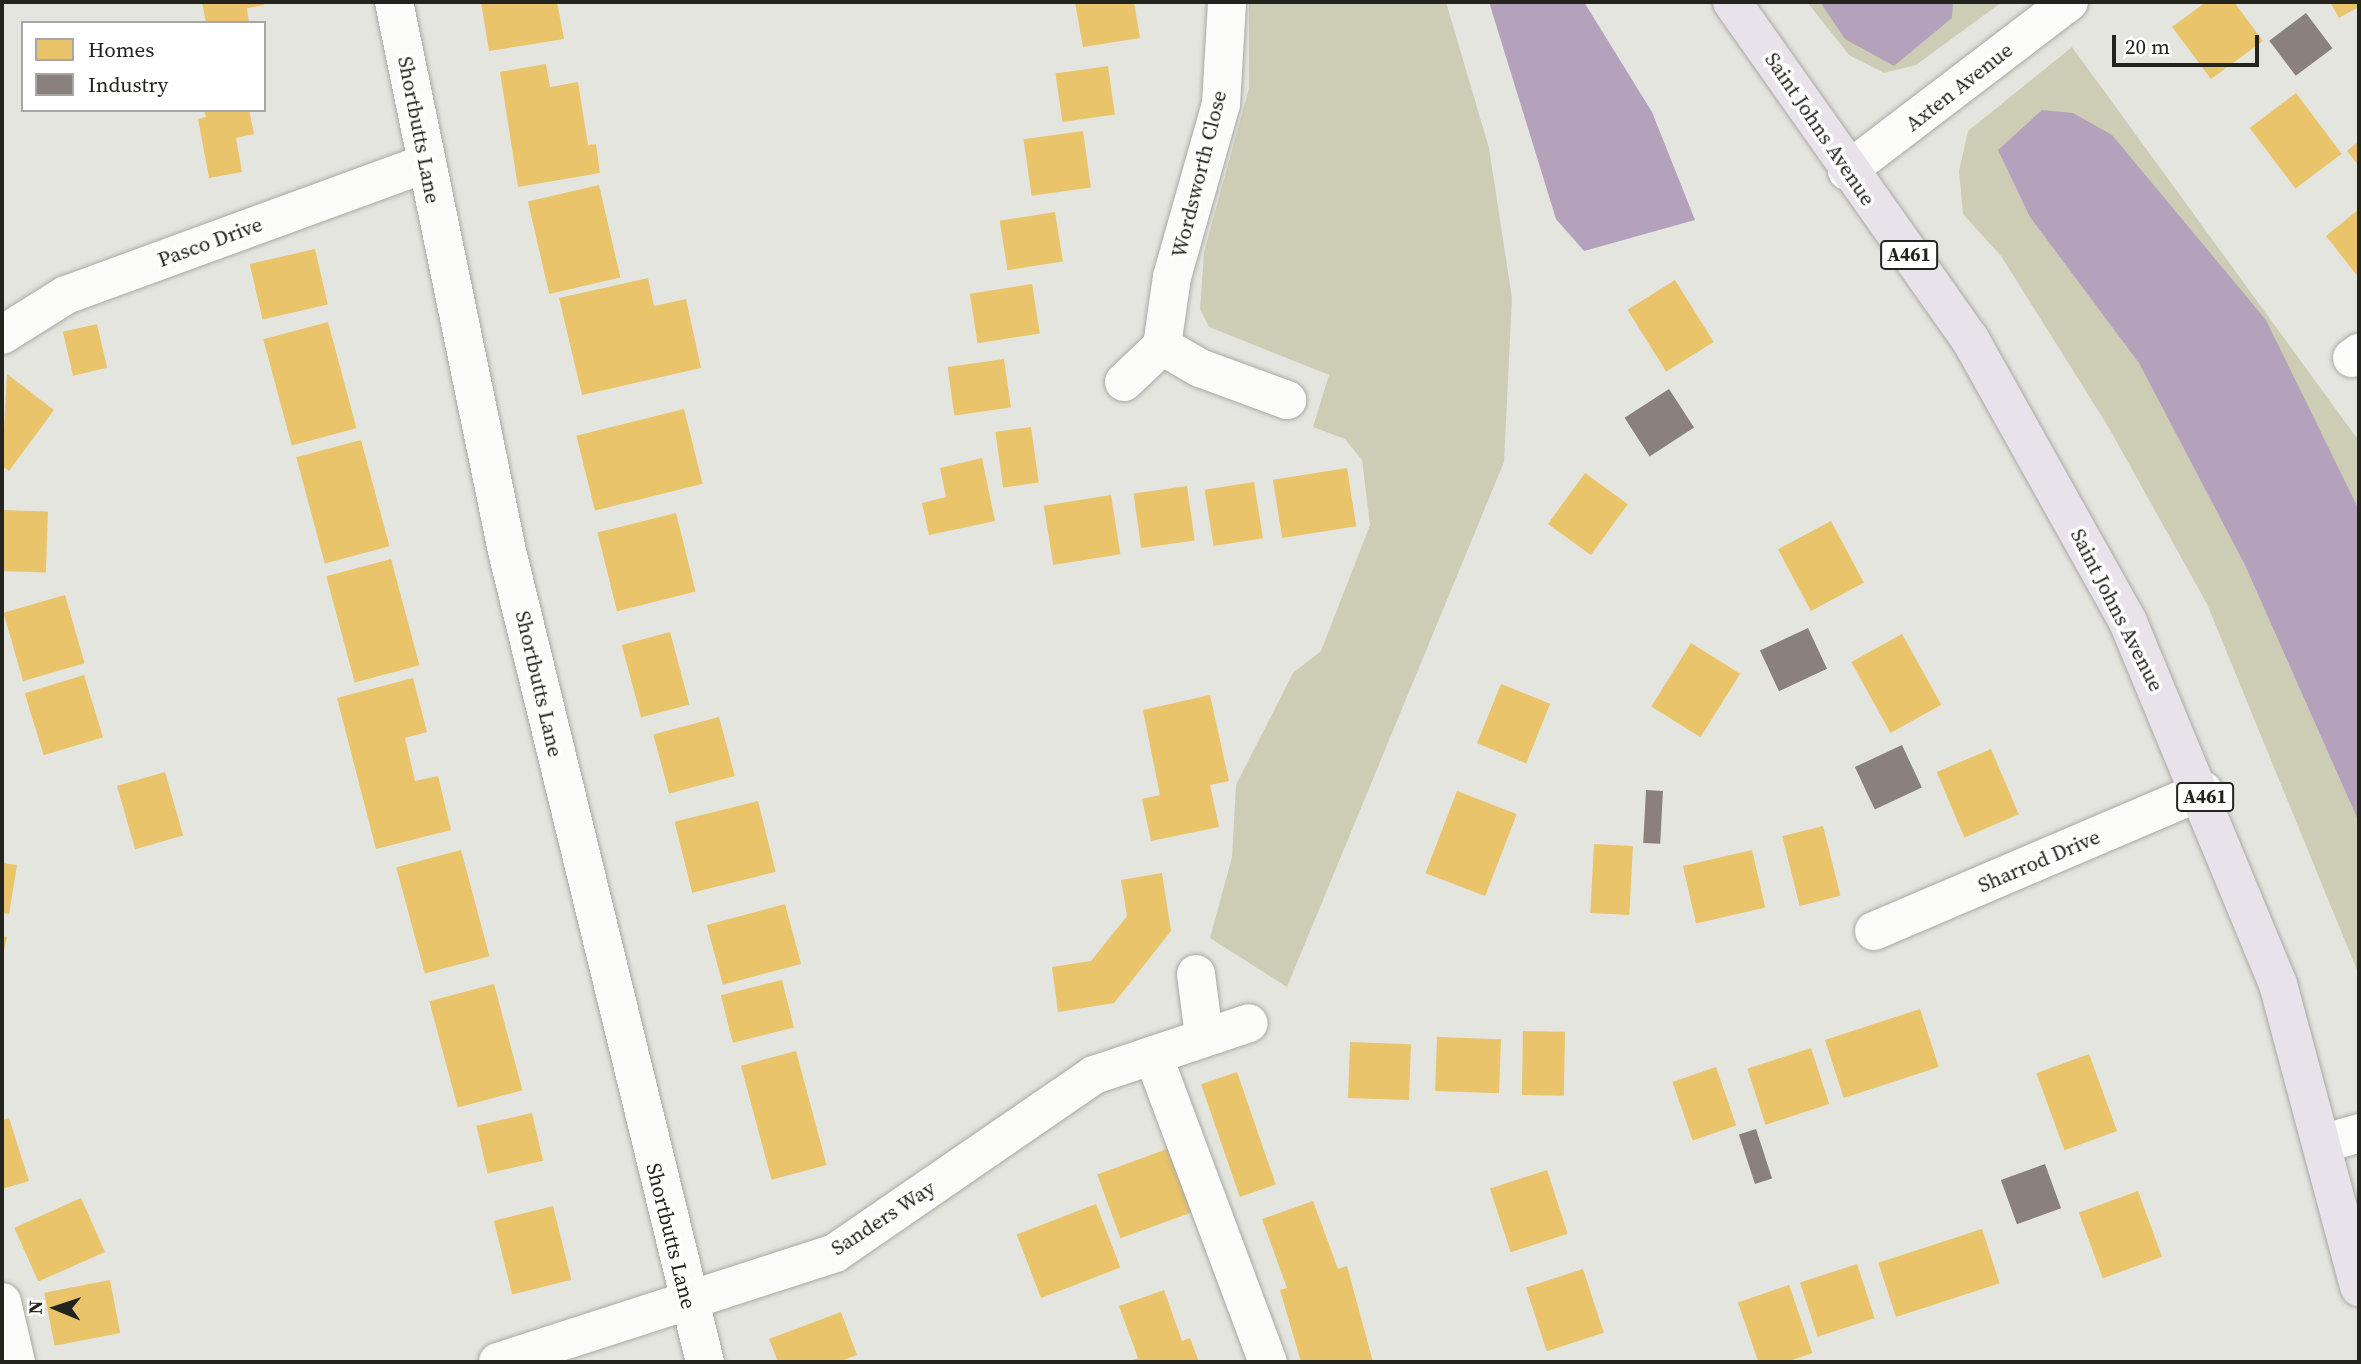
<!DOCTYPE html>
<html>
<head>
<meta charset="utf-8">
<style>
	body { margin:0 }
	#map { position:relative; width:2361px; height:1364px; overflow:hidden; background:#e5e5df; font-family:"Source Serif 4",serif }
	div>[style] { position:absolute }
	.green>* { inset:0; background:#cdcdb6 }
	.water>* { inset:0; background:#b4a2bd }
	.homes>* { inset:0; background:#e9c46a; transform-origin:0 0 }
	.industry>* { inset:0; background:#8a817c; transform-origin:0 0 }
	.roads { filter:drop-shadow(0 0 2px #a9a9a4) drop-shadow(0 0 2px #a9a9a4) }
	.minor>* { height:38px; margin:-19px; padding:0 19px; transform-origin:19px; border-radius:19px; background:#fbfbfa }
	.highway>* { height:38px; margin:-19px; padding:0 19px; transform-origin:19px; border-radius:19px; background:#e8e2eb }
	span { translate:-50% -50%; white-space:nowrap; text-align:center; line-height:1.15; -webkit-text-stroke:7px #fff; paint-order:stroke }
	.shield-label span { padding:2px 5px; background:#fff; border:2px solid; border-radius:5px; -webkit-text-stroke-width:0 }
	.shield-label { font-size:19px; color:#24241f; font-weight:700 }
	.street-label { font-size:21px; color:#24241f }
	.frame { position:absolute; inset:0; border:4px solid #24241f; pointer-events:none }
	.legend { position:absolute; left:21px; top:21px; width:245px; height:91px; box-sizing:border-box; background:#fff; border:2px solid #a7a7a5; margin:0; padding:9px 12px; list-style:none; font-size:21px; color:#24241f }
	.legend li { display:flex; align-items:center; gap:14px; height:35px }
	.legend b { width:35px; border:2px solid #a7a7a5 }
	.north { position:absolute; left:21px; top:1273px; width:70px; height:70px; -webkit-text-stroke:5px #fff; paint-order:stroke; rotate:272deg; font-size:19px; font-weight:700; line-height:28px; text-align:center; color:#24241f }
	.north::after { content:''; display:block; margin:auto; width:24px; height:32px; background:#24241f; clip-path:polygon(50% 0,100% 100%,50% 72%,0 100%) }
	.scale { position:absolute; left:2112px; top:35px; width:147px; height:32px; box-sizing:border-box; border:4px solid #24241f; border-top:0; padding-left:9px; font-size:21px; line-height:24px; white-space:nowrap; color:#24241f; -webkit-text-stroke:5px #fff; paint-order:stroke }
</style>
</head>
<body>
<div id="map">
	<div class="green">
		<div style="clip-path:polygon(1249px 2px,1446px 2px,1489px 148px,1512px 298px,1504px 462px,1287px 987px,1210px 938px,1232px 857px,1236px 785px,1293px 673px,1321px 651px,1370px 525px,1362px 460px,1345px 439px,1313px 427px,1329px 375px,1209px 327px,1200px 309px,1204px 252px,1249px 88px)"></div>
		<div style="clip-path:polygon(1807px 2px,2002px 2px,1916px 65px,1884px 73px,1849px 55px)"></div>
		<div style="clip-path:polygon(2072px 47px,2359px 441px,2359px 975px,2207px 604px,2109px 428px,2001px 256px,1963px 214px,1959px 171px,1968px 131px)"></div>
	</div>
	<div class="water">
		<div style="clip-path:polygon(1489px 2px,1584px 2px,1652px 112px,1695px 220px,1584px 251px,1556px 219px)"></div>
		<div style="clip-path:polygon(1820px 2px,1953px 2px,1952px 18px,1894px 66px,1845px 39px)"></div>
		<div style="clip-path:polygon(2042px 110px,2073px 113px,2112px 135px,2266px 320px,2359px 510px,2359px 822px,2245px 565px,2139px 363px,2030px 217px,1998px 150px)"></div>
	</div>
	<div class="homes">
		<div style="clip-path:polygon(202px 2px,263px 2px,264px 5px,247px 8px,249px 23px,206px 23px)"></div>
		<div style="clip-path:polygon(481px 2px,557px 2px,564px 39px,489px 51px)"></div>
		<div style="clip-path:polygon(1075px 2px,1134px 2px,1140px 38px,1083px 47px)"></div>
		<div style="clip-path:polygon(2206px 2px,2234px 2px,2263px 41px,2211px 79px,2172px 27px)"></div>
		<div style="clip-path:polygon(2330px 2px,2359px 2px,2359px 7px,2339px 18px)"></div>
		<div style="clip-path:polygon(546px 64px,550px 87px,578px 82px,588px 145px,596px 144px,600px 173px,518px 187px,500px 72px)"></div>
		<div style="left:1108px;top:66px;width:49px;height:53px;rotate:82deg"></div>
		<div style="left:2296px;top:93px;width:76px;height:58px;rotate:53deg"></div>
		<div style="clip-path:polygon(204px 110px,249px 110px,254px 134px,236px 138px,242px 172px,209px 178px,198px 119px,206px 117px)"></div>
		<div style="left:1083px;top:131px;width:57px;height:60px;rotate:82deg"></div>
		<div style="clip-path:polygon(2359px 141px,2359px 166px,2347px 151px)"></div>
		<div style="left:599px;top:185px;width:95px;height:73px;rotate:77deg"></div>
		<div style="clip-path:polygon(2359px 209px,2359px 278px,2326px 236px)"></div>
		<div style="left:1055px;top:212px;width:50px;height:56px;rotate:81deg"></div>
		<div style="left:315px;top:249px;width:57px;height:67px;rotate:77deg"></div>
		<div style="clip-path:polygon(648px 278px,654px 306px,686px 299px,701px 368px,582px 395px,559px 298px)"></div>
		<div style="left:1675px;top:280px;width:73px;height:56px;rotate:58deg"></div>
		<div style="left:1032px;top:284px;width:50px;height:63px;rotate:81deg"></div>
		<div style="left:328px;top:322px;width:110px;height:67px;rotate:75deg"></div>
		<div style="left:97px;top:324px;width:45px;height:35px;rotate:77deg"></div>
		<div style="left:1004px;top:359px;width:49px;height:57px;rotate:82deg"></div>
		<div style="clip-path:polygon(7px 374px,54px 410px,9px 471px,2px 466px)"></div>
		<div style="left:684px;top:409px;width:77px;height:111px;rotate:76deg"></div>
		<div style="left:1031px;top:427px;width:56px;height:36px;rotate:82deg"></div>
		<div style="left:361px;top:440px;width:110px;height:67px;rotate:75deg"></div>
		<div style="clip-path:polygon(982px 458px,995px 521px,929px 535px,922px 503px,946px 497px,940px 468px)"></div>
		<div style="left:1347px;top:468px;width:59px;height:75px;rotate:81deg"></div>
		<div style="left:1585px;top:473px;width:53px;height:63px;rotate:36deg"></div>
		<div style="left:1254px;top:482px;width:57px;height:50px;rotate:81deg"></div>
		<div style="left:1187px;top:486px;width:55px;height:54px;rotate:82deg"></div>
		<div style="left:1111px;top:495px;width:60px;height:68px;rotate:81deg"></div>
		<div style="left:2px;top:510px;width:46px;height:61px;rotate:2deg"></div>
		<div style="left:676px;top:513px;width:81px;height:81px;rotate:76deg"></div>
		<div style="left:1831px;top:521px;width:70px;height:60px;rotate:62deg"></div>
		<div style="left:391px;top:559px;width:110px;height:67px;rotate:75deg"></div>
		<div style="left:65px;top:595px;width:71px;height:64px;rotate:74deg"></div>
		<div style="left:670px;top:632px;width:75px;height:50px;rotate:75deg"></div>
		<div style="left:1902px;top:634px;width:81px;height:58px;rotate:61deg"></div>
		<div style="left:1691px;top:643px;width:58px;height:75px;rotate:32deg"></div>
		<div style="left:84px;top:675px;width:65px;height:62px;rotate:73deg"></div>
		<div style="clip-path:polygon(413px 678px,427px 732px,405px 738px,415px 781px,438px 776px,451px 830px,376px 849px,337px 698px)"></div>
		<div style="left:1501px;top:684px;width:53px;height:64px;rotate:22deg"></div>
		<div style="clip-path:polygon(1210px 695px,1229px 781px,1210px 785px,1219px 827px,1151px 841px,1142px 799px,1160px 795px,1143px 710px)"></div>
		<div style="left:719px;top:717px;width:61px;height:68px;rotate:75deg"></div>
		<div style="left:1991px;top:749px;width:71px;height:59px;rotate:67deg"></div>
		<div style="left:165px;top:772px;width:66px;height:50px;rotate:74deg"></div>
		<div style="left:1457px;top:791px;width:64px;height:88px;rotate:21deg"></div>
		<div style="left:758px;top:801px;width:73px;height:86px;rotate:76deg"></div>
		<div style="left:1823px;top:826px;width:72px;height:42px;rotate:76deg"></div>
		<div style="left:1594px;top:844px;width:39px;height:69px;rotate:3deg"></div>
		<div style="left:461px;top:850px;width:110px;height:67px;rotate:75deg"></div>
		<div style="left:1752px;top:850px;width:59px;height:71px;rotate:77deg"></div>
		<div style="clip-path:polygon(2px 863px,17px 865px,9px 914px,2px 913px)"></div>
		<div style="clip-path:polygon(1162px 873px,1171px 931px,1114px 1003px,1058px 1012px,1052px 967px,1091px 961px,1127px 916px,1121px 880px)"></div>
		<div style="left:785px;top:904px;width:62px;height:81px;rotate:75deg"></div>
		<div style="clip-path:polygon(2px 936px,7px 937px,3px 955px,2px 955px)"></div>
		<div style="left:782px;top:980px;width:49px;height:63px;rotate:76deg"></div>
		<div style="left:494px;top:984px;width:110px;height:67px;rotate:75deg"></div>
		<div style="left:1920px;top:1009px;width:61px;height:100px;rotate:72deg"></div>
		<div style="left:1523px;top:1031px;width:42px;height:64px;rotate:1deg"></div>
		<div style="left:1437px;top:1037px;width:64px;height:54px;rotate:2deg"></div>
		<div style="left:1350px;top:1042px;width:61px;height:56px;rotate:2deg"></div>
		<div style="left:1811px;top:1048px;width:59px;height:67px;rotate:72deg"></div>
		<div style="left:796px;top:1051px;width:118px;height:57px;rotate:75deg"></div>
		<div style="left:2089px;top:1054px;width:82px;height:56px;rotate:70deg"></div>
		<div style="left:1716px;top:1067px;width:62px;height:46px;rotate:71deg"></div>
		<div style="left:1237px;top:1072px;width:119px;height:38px;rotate:71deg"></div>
		<div style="left:532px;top:1113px;width:49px;height:57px;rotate:77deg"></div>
		<div style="clip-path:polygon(9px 1118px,29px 1181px,2px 1189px,2px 1120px)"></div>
		<div style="left:1178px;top:1145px;width:68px;height:86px;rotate:70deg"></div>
		<div style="left:1547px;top:1170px;width:67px;height:60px;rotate:72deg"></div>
		<div style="left:2138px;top:1191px;width:70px;height:63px;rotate:70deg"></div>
		<div style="left:81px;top:1198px;width:59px;height:73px;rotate:66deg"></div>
		<div style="clip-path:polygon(1313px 1201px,1338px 1269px,1347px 1266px,1373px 1362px,1301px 1362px,1280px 1290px,1287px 1288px,1262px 1219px)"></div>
		<div style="left:1096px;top:1204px;width:68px;height:85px;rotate:69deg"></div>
		<div style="left:553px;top:1206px;width:76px;height:61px;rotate:76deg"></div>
		<div style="left:1982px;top:1229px;width:57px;height:109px;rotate:72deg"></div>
		<div style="left:1857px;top:1264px;width:57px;height:60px;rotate:72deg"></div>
		<div style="left:1583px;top:1269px;width:67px;height:60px;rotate:72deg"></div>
		<div style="left:110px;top:1280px;width:54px;height:67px;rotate:79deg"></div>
		<div style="left:1789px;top:1285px;width:72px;height:54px;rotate:71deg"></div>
		<div style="clip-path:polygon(1164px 1290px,1182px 1341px,1190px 1338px,1199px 1362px,1126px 1362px,1138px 1358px,1119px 1306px)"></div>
		<div style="clip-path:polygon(841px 1312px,857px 1355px,838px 1362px,778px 1362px,769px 1339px)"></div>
	</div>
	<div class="industry">
		<div style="left:2306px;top:13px;width:44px;height:46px;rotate:53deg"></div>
		<div style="left:1669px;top:389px;width:46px;height:53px;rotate:57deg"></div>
		<div style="left:1808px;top:628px;width:45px;height:53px;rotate:65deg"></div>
		<div style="left:1902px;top:745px;width:47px;height:52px;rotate:65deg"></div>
		<div style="left:1646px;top:790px;width:17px;height:53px;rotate:3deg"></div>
		<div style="left:1756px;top:1129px;width:52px;height:18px;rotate:72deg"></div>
		<div style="left:2045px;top:1164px;width:47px;height:47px;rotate:70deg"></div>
	</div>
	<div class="roads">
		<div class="minor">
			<div style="left:394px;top:2px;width:561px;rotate:78.37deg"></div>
			<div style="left:507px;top:551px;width:835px;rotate:76.28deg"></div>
			<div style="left:1847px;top:171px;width:279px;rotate:-37.3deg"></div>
			<div style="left:2px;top:335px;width:75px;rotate:-32deg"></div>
			<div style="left:66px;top:295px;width:383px;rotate:-20.1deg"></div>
			<div style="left:1162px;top:346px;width:44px;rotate:30.1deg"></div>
			<div style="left:1200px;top:368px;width:93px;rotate:20.2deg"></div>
			<div style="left:2352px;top:358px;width:9px;rotate:-36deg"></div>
			<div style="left:1124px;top:382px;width:52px;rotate:-43.5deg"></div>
			<div style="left:1162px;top:346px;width:70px;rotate:-81.8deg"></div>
			<div style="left:1172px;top:277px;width:180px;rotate:-74.2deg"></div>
			<div style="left:1221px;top:104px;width:102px;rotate:-86.6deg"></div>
			<div style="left:1874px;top:931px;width:358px;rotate:-23.1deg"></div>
			<div style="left:1196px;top:974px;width:63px;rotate:82.6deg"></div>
			<div style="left:1153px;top:1055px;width:328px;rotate:69.5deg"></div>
			<div style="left:2325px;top:1143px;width:35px;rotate:-16deg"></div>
			<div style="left:2px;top:1302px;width:62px;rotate:76.9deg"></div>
			<div style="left:498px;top:1362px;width:354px;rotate:-17.9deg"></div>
			<div style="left:835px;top:1253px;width:314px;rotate:-34.5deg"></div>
			<div style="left:1094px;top:1075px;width:163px;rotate:-18.5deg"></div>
		</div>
		<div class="highway">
			<div style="left:1732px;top:2px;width:413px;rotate:54.8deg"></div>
			<div style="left:1970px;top:339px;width:324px;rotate:60.8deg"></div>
			<div style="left:2128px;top:622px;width:392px;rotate:67.5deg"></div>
			<div style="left:2278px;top:984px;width:314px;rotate:75deg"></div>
		</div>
	</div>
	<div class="shield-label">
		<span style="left:1909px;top:255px">A461</span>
		<span style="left:2205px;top:797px">A461</span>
	</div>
	<div class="street-label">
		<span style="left:1959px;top:87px;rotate:-38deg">Axten Avenue</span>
		<span style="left:1820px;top:129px;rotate:56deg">Saint Johns Avenue</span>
		<span style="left:419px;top:130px;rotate:79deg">Shortbutts Lane</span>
		<span style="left:1199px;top:174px;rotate:-76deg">Wordsworth Close</span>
		<span style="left:210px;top:242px;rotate:-20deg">Pasco Drive</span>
		<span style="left:2117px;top:610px;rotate:63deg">Saint Johns Avenue</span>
		<span style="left:539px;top:684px;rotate:77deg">Shortbutts Lane</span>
		<span style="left:2039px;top:861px;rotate:-23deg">Sharrod Drive</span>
		<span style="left:883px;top:1218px;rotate:-33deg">Sanders Way</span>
		<span style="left:671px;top:1236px;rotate:76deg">Shortbutts Lane</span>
	</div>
	<div class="frame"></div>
	<ul class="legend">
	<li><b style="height:19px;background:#e9c46a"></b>Homes</li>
	<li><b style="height:19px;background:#8a817c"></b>Industry</li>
	</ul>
	<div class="north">N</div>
	<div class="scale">20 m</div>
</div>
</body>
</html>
